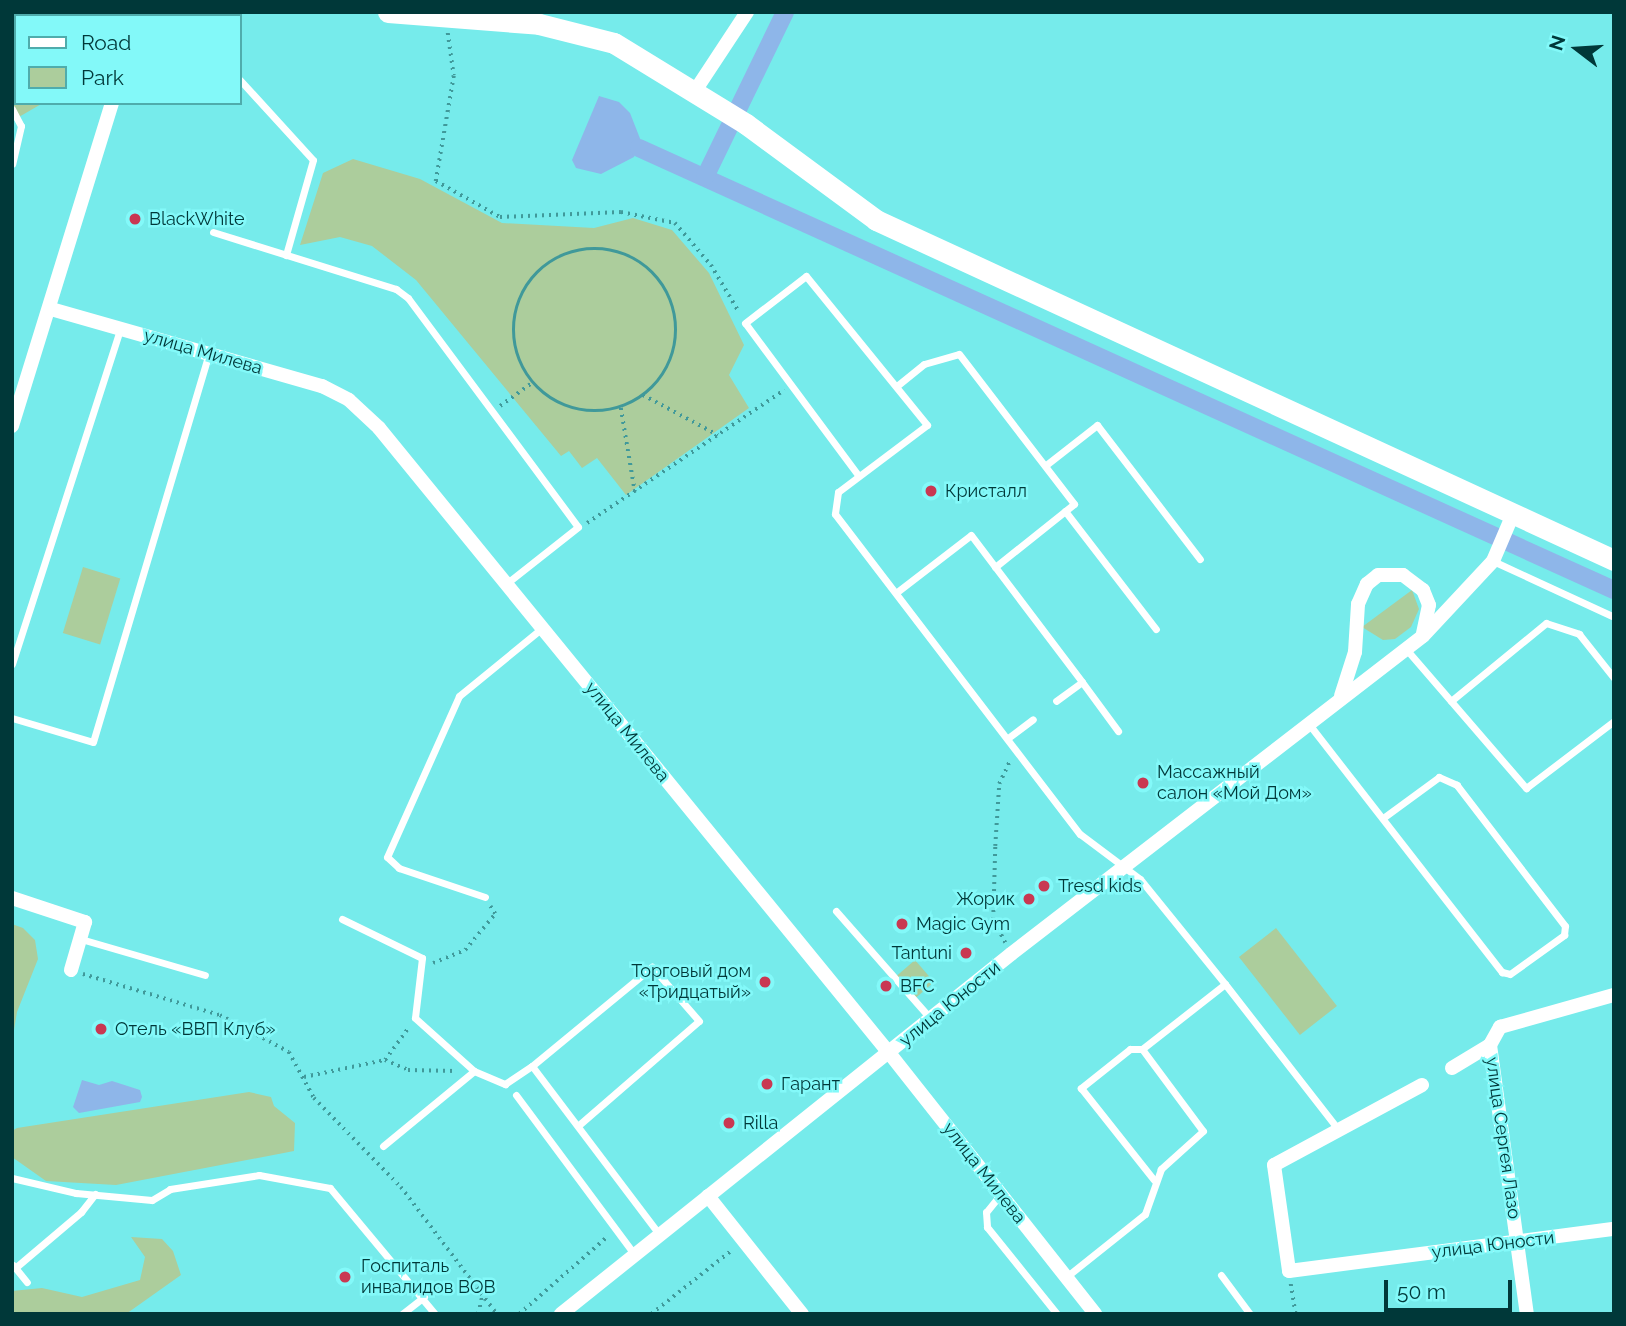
<!DOCTYPE html>
<html>
<head>
<meta charset="utf-8">
<style>
	body { margin:0 }
	#map { position:relative; width:1626px; height:1326px; overflow:hidden; background:#76ebeb; font-family:Raleway,sans-serif }
	div>[style] { position:absolute }
	.green>* { inset:0; background:#accd9c; transform-origin:0 0 }
	.water>* { inset:0; background:#8eb6e9 }
	.canal>* { height:18px; margin:-9px; padding:0 9px; transform-origin:9px; border-radius:9px; background:#8eb6e9 }
	.path>* { height:3.5px; margin-top:-1.75px; transform-origin:0; background:repeating-linear-gradient(90deg,#40999a 0 2px,transparent 0 7px) }
	.path>.ring { margin:-1.75px; padding:0; box-sizing:content-box; background:none; border:3.5px solid #40999a; border-radius:50% }
	.lane>* { height:7px; margin:-3.5px; padding:0 3.5px; transform-origin:3.5px; border-radius:3.5px; background:#fff }
	.street>* { height:14px; margin:-7px; padding:0 7px; transform-origin:7px; border-radius:7px; background:#fff }
	.secondary>* { height:21px; margin:-10.5px; padding:0 10.5px; transform-origin:10.5px; border-radius:10.5px; background:#fff }
	.dots>* { width:19px; height:19px; translate:-50% -50%; box-sizing:border-box; border:4px solid #83f9f9; border-radius:50% }
	span { translate:-50% -50%; white-space:nowrap; text-align:center; line-height:1.15; -webkit-text-stroke:5px #83f9f9; paint-order:stroke }
	.poi-label { font-size:18px; color:#003839 }
	.left { translate:0 -50%; text-align:left }
	.right { translate:-100% -50%; text-align:right }
	.street-label { font-size:18px; color:#003839 }
	.frame { position:absolute; inset:0; border:14px solid #003839; pointer-events:none }
	.legend { position:absolute; left:14px; top:14px; width:228px; height:91px; box-sizing:border-box; background:#83f9f9; border:2px solid #4facac; margin:0; padding:9px 12px; list-style:none; font-size:21px; color:#003839 }
	.legend li { display:flex; align-items:center; gap:14px; height:35px }
	.legend b { width:35px; border:2px solid #4facac }
	.north { position:absolute; left:1542px; top:14px; width:70px; height:70px; -webkit-text-stroke:5px #83f9f9; paint-order:stroke; rotate:287deg; font-size:19px; font-weight:700; line-height:28px; text-align:center; color:#003839 }
	.north::after { content:''; display:block; margin:auto; width:24px; height:32px; background:#003839; clip-path:polygon(50% 0,100% 100%,50% 72%,0 100%) }
	.scale { position:absolute; left:1384px; top:1280px; width:128px; height:32px; box-sizing:border-box; border:4px solid #003839; border-top:0; padding-left:9px; font-size:21px; line-height:24px; white-space:nowrap; color:#003839; -webkit-text-stroke:5px #83f9f9; paint-order:stroke }
</style>
</head>
<body>
<div id="map">
	<div class="green">
		<div style="clip-path:polygon(12px 19px,16px 103px,43px 103px,12px 121px)"></div>
		<div style="clip-path:polygon(353px 159px,420px 179px,502px 223px,594px 228px,633px 218px,672px 230px,709px 273px,744px 345px,729px 375px,749px 408px,626px 495px,597px 458px,582px 468px,569px 451px,561px 456px,416px 280px,372px 246px,340px 237px,300px 245px,323px 173px)"></div>
		<div style="left:83px;top:567px;width:39px;height:69px;rotate:17deg"></div>
		<div style="clip-path:polygon(1412px 590px,1419px 609px,1411px 627px,1395px 639px,1383px 640px,1362px 627px)"></div>
		<div style="clip-path:polygon(12px 924px,23px 928px,35px 940px,38px 959px,17px 1012px,12px 1042px)"></div>
		<div style="left:1276px;top:928px;width:99px;height:47px;rotate:52deg"></div>
		<div style="left:915px;top:960px;width:29px;height:26px;rotate:49deg"></div>
		<div style="clip-path:polygon(249px 1092px,271px 1097px,274px 1106px,295px 1123px,294px 1151px,116px 1185px,46px 1181px,12px 1157px,12px 1131px,17px 1128px)"></div>
		<div style="clip-path:polygon(131px 1237px,162px 1239px,173px 1251px,181px 1275px,126px 1314px,12px 1314px,12px 1291px,42px 1288px,82px 1297px,140px 1280px,145px 1257px)"></div>
	</div>
	<div class="water">
		<div style="clip-path:polygon(599px 96px,619px 102px,630px 113px,641px 141px,634px 157px,601px 174px,576px 168px,572px 160px)"></div>
		<div style="clip-path:polygon(82px 1080px,99px 1085px,112px 1081px,140px 1090px,142px 1097px,140px 1102px,79px 1113px,73px 1107px)"></div>
	</div>
	<div class="canal">
		<div style="left:639px;top:148px;width:1071px;rotate:24.39deg"></div>
		<div style="left:705px;top:177px;width:183px;rotate:-64.1deg"></div>
	</div>
	<div class="path">
		<div style="left:448px;top:33px;width:43px;rotate:82.1deg"></div>
		<div style="left:454px;top:76px;width:107px;rotate:99.7deg"></div>
		<div style="left:436px;top:181px;width:73px;rotate:29.4deg"></div>
		<div style="left:500px;top:217px;width:121px;rotate:-2.4deg"></div>
		<div style="left:621px;top:212px;width:55px;rotate:11.5deg"></div>
		<div style="left:675px;top:223px;width:55px;rotate:49.4deg"></div>
		<div style="left:711px;top:265px;width:55px;rotate:59.2deg"></div>
		<div class="ring" style="left:514px;top:249px;width:158.5px;height:158.5px"></div>
		<div style="left:643px;top:395px;width:85px;rotate:28.1deg"></div>
		<div style="left:500px;top:406px;width:39px;rotate:-36deg"></div>
		<div style="left:621px;top:408px;width:85px;rotate:80.5deg"></div>
		<div style="left:587px;top:523px;width:238px;rotate:-34deg"></div>
		<div style="left:1005px;top:943px;width:27px;rotate:-117deg"></div>
		<div style="left:993px;top:919px;width:73px;rotate:-88.4deg"></div>
		<div style="left:995px;top:846px;width:62px;rotate:-86.3deg"></div>
		<div style="left:999px;top:784px;width:26px;rotate:-65deg"></div>
		<div style="left:433px;top:963px;width:35px;rotate:-22deg"></div>
		<div style="left:465px;top:950px;width:47px;rotate:-50.2deg"></div>
		<div style="left:495px;top:914px;width:9px;rotate:-122deg"></div>
		<div style="left:83px;top:974px;width:143px;rotate:16.7deg"></div>
		<div style="left:220px;top:1015px;width:78px;rotate:28.2deg"></div>
		<div style="left:289px;top:1052px;width:52px;rotate:61.5deg"></div>
		<div style="left:314px;top:1098px;width:124px;rotate:45.7deg"></div>
		<div style="left:401px;top:1187px;width:159px;rotate:52.9deg"></div>
		<div style="left:385px;top:1060px;width:39px;rotate:-54deg"></div>
		<div style="left:304px;top:1077px;width:83px;rotate:-11.9deg"></div>
		<div style="left:385px;top:1060px;width:25px;rotate:23deg"></div>
		<div style="left:408px;top:1070px;width:48px;rotate:1.2deg"></div>
		<div style="left:1291px;top:1284px;width:30px;rotate:81deg"></div>
		<div style="left:478px;top:1314px;width:18px;rotate:-77deg"></div>
		<div style="left:519px;top:1314px;width:117px;rotate:-41.2deg"></div>
		<div style="left:651px;top:1314px;width:103px;rotate:-38.3deg"></div>
	</div>
	<div class="lane">
		<div style="left:180px;top:12px;width:4px;rotate:63deg"></div>
		<div style="left:240px;top:80px;width:108px;rotate:47.6deg"></div>
		<div style="left:313px;top:160px;width:99px;rotate:105.9deg"></div>
		<div style="left:12px;top:109px;width:19px;rotate:62deg"></div>
		<div style="left:21px;top:126px;width:39px;rotate:103deg"></div>
		<div style="left:213px;top:232px;width:192px;rotate:17.3deg"></div>
		<div style="left:396px;top:289px;width:15px;rotate:37deg"></div>
		<div style="left:408px;top:298px;width:285px;rotate:53.4deg"></div>
		<div style="left:578px;top:527px;width:90px;rotate:141.7deg"></div>
		<div style="left:898px;top:385px;width:33px;rotate:-39deg"></div>
		<div style="left:924px;top:364px;width:36px;rotate:-16deg"></div>
		<div style="left:959px;top:354px;width:189px;rotate:52.5deg"></div>
		<div style="left:1074px;top:504px;width:101px;rotate:141.4deg"></div>
		<div style="left:1046px;top:465px;width:65px;rotate:-38.1deg"></div>
		<div style="left:1097px;top:425px;width:169px;rotate:52.5deg"></div>
		<div style="left:858px;top:475px;width:189px;rotate:-126.6deg"></div>
		<div style="left:745px;top:323px;width:77px;rotate:-37.6deg"></div>
		<div style="left:806px;top:276px;width:192px;rotate:50.9deg"></div>
		<div style="left:927px;top:425px;width:111px;rotate:143deg"></div>
		<div style="left:838px;top:492px;width:22px;rotate:98deg"></div>
		<div style="left:835px;top:514px;width:403px;rotate:52.6deg"></div>
		<div style="left:1080px;top:834px;width:75px;rotate:36.9deg"></div>
		<div style="left:1140px;top:879px;width:135px;rotate:51deg"></div>
		<div style="left:1225px;top:984px;width:105px;rotate:141.9deg"></div>
		<div style="left:1142px;top:1049px;width:102px;rotate:53.4deg"></div>
		<div style="left:1203px;top:1131px;width:57px;rotate:137.9deg"></div>
		<div style="left:1161px;top:1169px;width:48px;rotate:109.6deg"></div>
		<div style="left:1145px;top:1214px;width:101px;rotate:141.4deg"></div>
		<div style="left:1065px;top:511px;width:149px;rotate:52.4deg"></div>
		<div style="left:1493px;top:561px;width:133px;rotate:24.8deg"></div>
		<div style="left:897px;top:592px;width:93px;rotate:-37.6deg"></div>
		<div style="left:971px;top:535px;width:184px;rotate:52.9deg"></div>
		<div style="left:1082px;top:682px;width:32px;rotate:144deg"></div>
		<div style="left:1406px;top:649px;width:184px;rotate:49.2deg"></div>
		<div style="left:1526px;top:788px;width:111px;rotate:-37.3deg"></div>
		<div style="left:12px;top:664px;width:352px;rotate:-72.1deg"></div>
		<div style="left:1082px;top:682px;width:61px;rotate:53.7deg"></div>
		<div style="left:1451px;top:701px;width:123px;rotate:-39.4deg"></div>
		<div style="left:1546px;top:623px;width:35px;rotate:18deg"></div>
		<div style="left:1579px;top:634px;width:56px;rotate:51.5deg"></div>
		<div style="left:12px;top:718px;width:84px;rotate:16.5deg"></div>
		<div style="left:93px;top:742px;width:405px;rotate:-73.4deg"></div>
		<div style="left:1308px;top:723px;width:316px;rotate:52.1deg"></div>
		<div style="left:1502px;top:972px;width:8px;rotate:14deg"></div>
		<div style="left:1510px;top:974px;width:67px;rotate:-35.8deg"></div>
		<div style="left:1564px;top:935px;width:9px;rotate:-84deg"></div>
		<div style="left:1565px;top:926px;width:178px;rotate:-127.5deg"></div>
		<div style="left:1457px;top:785px;width:20px;rotate:-156deg"></div>
		<div style="left:1439px;top:777px;width:69px;rotate:143.8deg"></div>
		<div style="left:1008px;top:738px;width:31px;rotate:-37deg"></div>
		<div style="left:485px;top:897px;width:91px;rotate:-161.4deg"></div>
		<div style="left:399px;top:868px;width:16px;rotate:-137deg"></div>
		<div style="left:387px;top:857px;width:176px;rotate:-65.9deg"></div>
		<div style="left:459px;top:696px;width:107px;rotate:-39.3deg"></div>
		<div style="left:836px;top:911px;width:142px;rotate:48.7deg"></div>
		<div style="left:342px;top:919px;width:89px;rotate:26deg"></div>
		<div style="left:422px;top:958px;width:60px;rotate:96.7deg"></div>
		<div style="left:415px;top:1018px;width:79px;rotate:41.9deg"></div>
		<div style="left:81px;top:939px;width:129px;rotate:16.2deg"></div>
		<div style="left:1225px;top:984px;width:184px;rotate:52.1deg"></div>
		<div style="left:1142px;top:1049px;width:12px;rotate:180deg"></div>
		<div style="left:1130px;top:1049px;width:63px;rotate:141.5deg"></div>
		<div style="left:1081px;top:1088px;width:117px;rotate:51.6deg"></div>
		<div style="left:516px;top:1095px;width:198px;rotate:53.4deg"></div>
		<div style="left:580px;top:1124px;width:157px;rotate:-40.9deg"></div>
		<div style="left:699px;top:1021px;width:72px;rotate:-131deg"></div>
		<div style="left:652px;top:967px;width:156px;rotate:140.5deg"></div>
		<div style="left:532px;top:1066px;width:211px;rotate:52.9deg"></div>
		<div style="left:383px;top:1146px;width:118px;rotate:-39.5deg"></div>
		<div style="left:474px;top:1071px;width:34px;rotate:23deg"></div>
		<div style="left:505px;top:1084px;width:32px;rotate:-34deg"></div>
		<div style="left:12px;top:1178px;width:66px;rotate:13.2deg"></div>
		<div style="left:76px;top:1193px;width:76px;rotate:5.3deg"></div>
		<div style="left:152px;top:1200px;width:21px;rotate:-31deg"></div>
		<div style="left:170px;top:1189px;width:90px;rotate:-8.9deg"></div>
		<div style="left:259px;top:1175px;width:72px;rotate:10.4deg"></div>
		<div style="left:330px;top:1188px;width:164px;rotate:50.2deg"></div>
		<div style="left:1000px;top:1195px;width:22px;rotate:129deg"></div>
		<div style="left:986px;top:1212px;width:15px;rotate:86deg"></div>
		<div style="left:987px;top:1227px;width:112px;rotate:51.2deg"></div>
		<div style="left:13px;top:1265px;width:22px;rotate:51deg"></div>
		<div style="left:15px;top:1268px;width:87px;rotate:-40.3deg"></div>
		<div style="left:81px;top:1212px;width:23px;rotate:-52deg"></div>
		<div style="left:1221px;top:1275px;width:49px;rotate:53.4deg"></div>
		<div style="left:402px;top:1314px;width:28px;rotate:-38deg"></div>
	</div>
	<div class="street">
		<div style="left:138px;top:16px;width:4px;rotate:-76deg"></div>
		<div style="left:695px;top:91px;width:95px;rotate:-56.6deg"></div>
		<div style="left:51px;top:309px;width:282px;rotate:15.9deg"></div>
		<div style="left:322px;top:386px;width:30px;rotate:27deg"></div>
		<div style="left:349px;top:400px;width:41px;rotate:43deg"></div>
		<div style="left:379px;top:428px;width:808px;rotate:50.78deg"></div>
		<div style="left:890px;top:1054px;width:331px;rotate:51.7deg"></div>
		<div style="left:12px;top:426px;width:338px;rotate:-72.8deg"></div>
		<div style="left:1341px;top:696px;width:46px;rotate:-72.3deg"></div>
		<div style="left:1355px;top:652px;width:48px;rotate:-86.4deg"></div>
		<div style="left:1358px;top:604px;width:22px;rotate:-66deg"></div>
		<div style="left:1367px;top:584px;width:14px;rotate:-39deg"></div>
		<div style="left:1378px;top:575px;width:25px"></div>
		<div style="left:1403px;top:575px;width:25px;rotate:37deg"></div>
		<div style="left:1423px;top:590px;width:16px;rotate:68deg"></div>
		<div style="left:1429px;top:605px;width:29px;rotate:102deg"></div>
		<div style="left:12px;top:898px;width:77px;rotate:18.2deg"></div>
		<div style="left:85px;top:922px;width:50px;rotate:106.3deg"></div>
		<div style="left:1490px;top:1045px;width:272px;rotate:82.2deg"></div>
		<div style="left:1452px;top:1068px;width:44px;rotate:-31.2deg"></div>
		<div style="left:1490px;top:1045px;width:21px;rotate:-61deg"></div>
		<div style="left:1500px;top:1027px;width:118px;rotate:-15.7deg"></div>
		<div style="left:1422px;top:1085px;width:168px;rotate:151.6deg"></div>
		<div style="left:1274px;top:1165px;width:107px;rotate:81.9deg"></div>
		<div style="left:1289px;top:1271px;width:328px;rotate:-7.4deg"></div>
		<div style="left:708px;top:1196px;width:151px;rotate:51.5deg"></div>
		<div style="left:561px;top:1314px;width:576px;rotate:-38.66deg"></div>
		<div style="left:1011px;top:954px;width:520px;rotate:-37.66deg"></div>
		<div style="left:1423px;top:636px;width:103px;rotate:-47deg"></div>
		<div style="left:1493px;top:561px;width:51px;rotate:-66.9deg"></div>
	</div>
	<div class="secondary">
		<div style="left:388px;top:12px;width:151px;rotate:4.5deg"></div>
		<div style="left:539px;top:24px;width:77px;rotate:14.2deg"></div>
		<div style="left:614px;top:43px;width:155px;rotate:31.5deg"></div>
		<div style="left:746px;top:124px;width:162px;rotate:36.4deg"></div>
		<div style="left:876px;top:220px;width:813px;rotate:24.74deg"></div>
	</div>
	<div class="dots">
		<div style="left:135px;top:219px;background:#c93852"></div>
		<div style="left:931px;top:491px;background:#c93852"></div>
		<div style="left:1143px;top:783px;background:#c93852"></div>
		<div style="left:1044px;top:886px;background:#c93852"></div>
		<div style="left:1029px;top:899px;background:#c93852"></div>
		<div style="left:902px;top:924px;background:#c93852"></div>
		<div style="left:966px;top:953px;background:#c93852"></div>
		<div style="left:765px;top:982px;background:#c93852"></div>
		<div style="left:886px;top:986px;background:#c93852"></div>
		<div style="left:101px;top:1029px;background:#c93852"></div>
		<div style="left:767px;top:1084px;background:#c93852"></div>
		<div style="left:729px;top:1123px;background:#c93852"></div>
		<div style="left:345px;top:1277px;background:#c93852"></div>
	</div>
	<div class="poi-label">
		<span class="left" style="left:149px;top:219px">BlackWhite</span>
		<span class="left" style="left:945px;top:491px">Кристалл</span>
		<span class="left" style="left:1157px;top:783px">Массажный<br>салон «Мой Дом»</span>
		<span class="left" style="left:1058px;top:886px">Tresd kids</span>
		<span class="right" style="left:1015px;top:899px">Жорик</span>
		<span class="left" style="left:916px;top:924px">Magic Gym</span>
		<span class="right" style="left:952px;top:953px">Tantuni</span>
		<span class="right" style="left:751px;top:982px">Торговый дом<br>«Тридцатый»</span>
		<span class="left" style="left:900px;top:986px">BFC</span>
		<span class="left" style="left:115px;top:1029px">Отель «ВВП Клуб»</span>
		<span class="left" style="left:781px;top:1084px">Гарант</span>
		<span class="left" style="left:743px;top:1123px">Rilla</span>
		<span class="left" style="left:361px;top:1277px">Госпиталь<br>инвалидов ВОВ</span>
	</div>
	<div class="street-label">
		<span style="left:203px;top:352px;rotate:16deg">улица Милева</span>
		<span style="left:627px;top:732px;rotate:51deg">улица Милева</span>
		<span style="left:950px;top:1004px;rotate:-39deg">улица Юности</span>
		<span style="left:1503px;top:1138px;rotate:82deg">улица Сергея Лазо</span>
		<span style="left:984px;top:1173px;rotate:52deg">улица Милева</span>
		<span style="left:1493px;top:1245px;rotate:-7deg">улица Юности</span>
	</div>
	<div class="frame"></div>
	<ul class="legend">
	<li><b style="height:9px;background:#fff"></b>Road</li>
	<li><b style="height:19px;background:#accd9c"></b>Park</li>
	</ul>
	<div class="north">N</div>
	<div class="scale">50 m</div>
</div>
</body>
</html>
